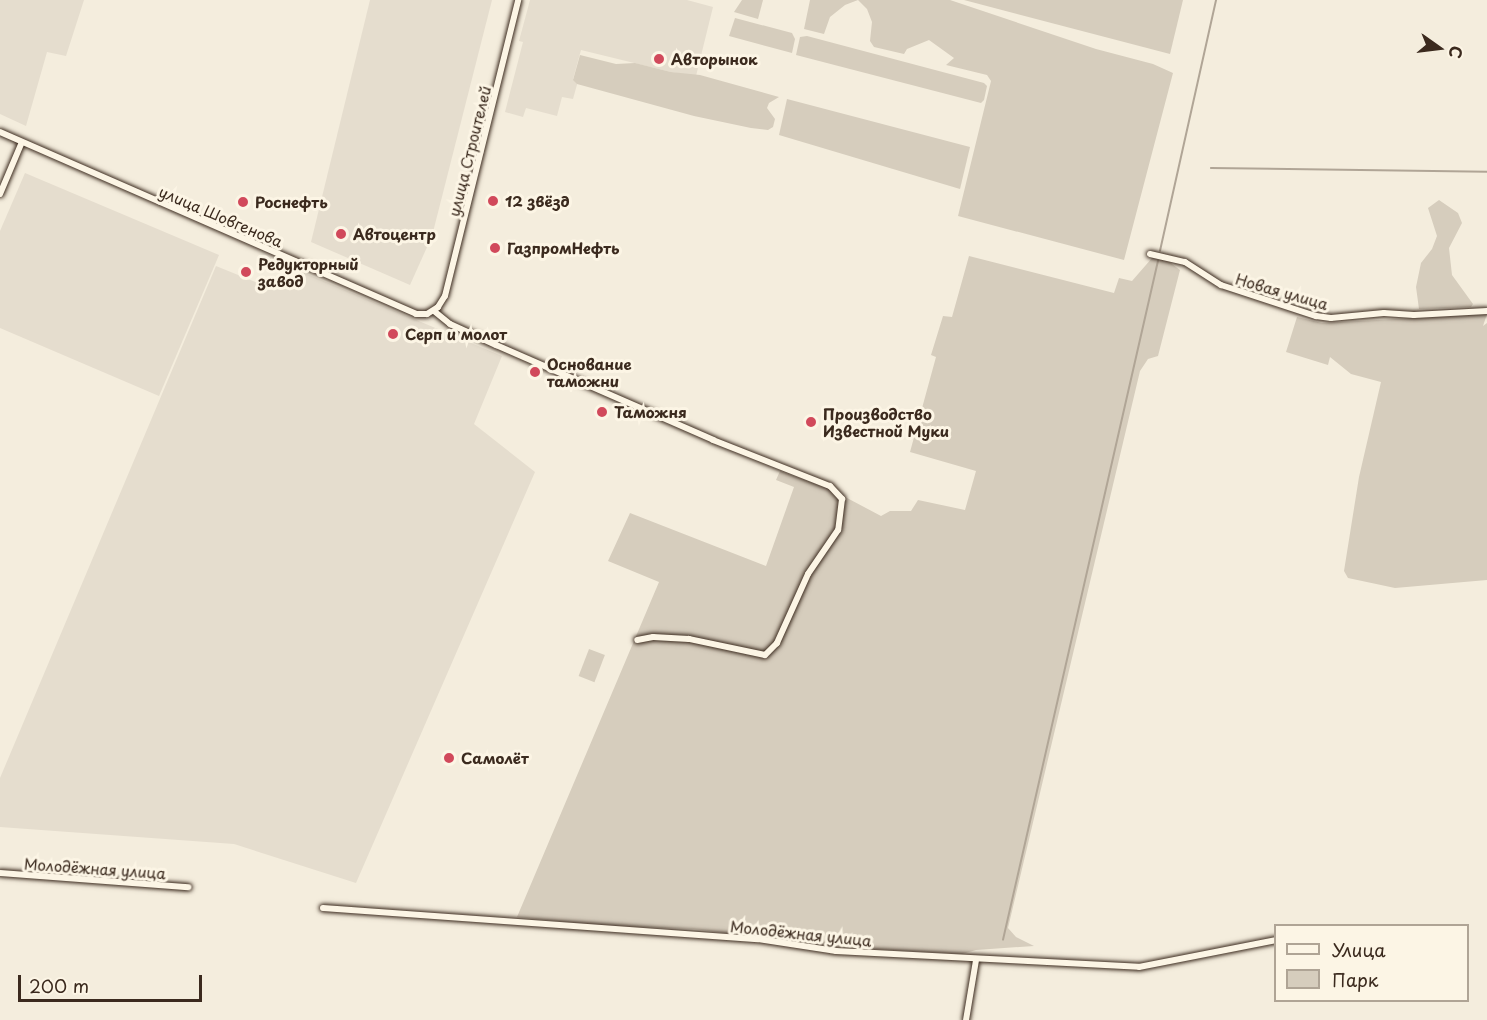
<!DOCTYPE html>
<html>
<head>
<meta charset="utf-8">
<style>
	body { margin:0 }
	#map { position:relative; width:1487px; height:1020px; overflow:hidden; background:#f4eddd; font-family:"Playpen Sans",sans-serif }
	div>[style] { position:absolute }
	.built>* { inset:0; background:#e5ddce }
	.green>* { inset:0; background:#d6cdbd; transform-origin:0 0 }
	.stream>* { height:1.5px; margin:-0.75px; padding:0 0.75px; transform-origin:0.75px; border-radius:0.75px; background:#b0a596 }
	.roads { filter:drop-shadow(0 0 2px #3b2a1e) drop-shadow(0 0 2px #3b2a1e) }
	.minor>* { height:6px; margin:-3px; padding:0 3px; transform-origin:3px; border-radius:3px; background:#fcf5e5 }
	.dots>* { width:16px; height:16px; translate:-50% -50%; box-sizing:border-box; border:3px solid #fcf5e5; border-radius:50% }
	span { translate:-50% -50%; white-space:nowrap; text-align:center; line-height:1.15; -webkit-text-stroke:6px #fcf5e5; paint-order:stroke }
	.poi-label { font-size:15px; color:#3b2a1e; font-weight:700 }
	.left { translate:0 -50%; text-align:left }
	.street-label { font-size:15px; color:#3b2a1e }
	.legend { position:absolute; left:1274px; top:924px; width:195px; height:78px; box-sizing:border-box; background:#fcf5e5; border:2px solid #afa495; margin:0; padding:8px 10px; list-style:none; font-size:18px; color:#3b2a1e }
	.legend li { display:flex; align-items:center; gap:12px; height:30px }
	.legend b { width:30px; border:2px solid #afa495 }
	.north { position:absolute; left:1409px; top:18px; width:60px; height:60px; -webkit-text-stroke:4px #fcf5e5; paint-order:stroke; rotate:104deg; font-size:16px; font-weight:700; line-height:24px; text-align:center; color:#3b2a1e }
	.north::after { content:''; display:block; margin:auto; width:21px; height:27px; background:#3b2a1e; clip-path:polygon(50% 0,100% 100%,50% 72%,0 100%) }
	.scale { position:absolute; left:18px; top:975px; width:184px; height:27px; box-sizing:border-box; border:3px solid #3b2a1e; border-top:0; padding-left:8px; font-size:18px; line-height:21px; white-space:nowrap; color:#3b2a1e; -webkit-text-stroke:4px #fcf5e5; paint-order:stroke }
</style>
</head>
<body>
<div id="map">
	<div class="built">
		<div style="clip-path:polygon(0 0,84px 0,66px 56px,47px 52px,26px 126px,0 114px)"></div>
		<div style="clip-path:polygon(370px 0,492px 0,432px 236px,410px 285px,311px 242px)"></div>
		<div style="clip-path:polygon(530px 0,687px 0,713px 7px,696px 76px,671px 72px,581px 50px,573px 79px,578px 81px,573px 99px,562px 97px,557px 116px,526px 108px,523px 117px,505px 112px,523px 42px,519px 41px)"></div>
		<div style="clip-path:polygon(25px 173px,219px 255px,159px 396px,0 328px,0 231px)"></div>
		<div style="clip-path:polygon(216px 266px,265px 286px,295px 269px,502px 356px,474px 424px,535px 472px,356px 883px,234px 844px,0 827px,0 778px)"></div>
	</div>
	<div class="green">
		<div style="clip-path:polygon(742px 0,763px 0,758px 19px,734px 12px)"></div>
		<div style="clip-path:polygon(810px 0,950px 0,1096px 49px,1153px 64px,1173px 73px,1124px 260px,958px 216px,991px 81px,987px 75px,946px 65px,954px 58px,929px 40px,907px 49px,904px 54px,874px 47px,870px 41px,872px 22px,867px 9px,858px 0,845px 5px,830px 17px,824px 34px,804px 29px)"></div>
		<div style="clip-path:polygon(964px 0,1183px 0,1170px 54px)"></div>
		<div style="clip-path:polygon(735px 18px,792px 33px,795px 39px,792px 53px,729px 36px)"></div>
		<div style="clip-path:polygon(807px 36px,984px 83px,987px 86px,984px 100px,981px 103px,796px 55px,800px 37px)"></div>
		<div style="clip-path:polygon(580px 55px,616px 64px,635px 63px,671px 72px,700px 75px,779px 97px,769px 103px,767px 108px,775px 119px,773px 127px,768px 130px,751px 128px,694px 116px,577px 84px,573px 80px)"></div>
		<div style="clip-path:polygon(787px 99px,970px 147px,960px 189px,779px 135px)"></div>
		<div style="clip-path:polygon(1439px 200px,1458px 213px,1462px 223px,1449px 248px,1452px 275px,1473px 304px,1471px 307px,1419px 309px,1416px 287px,1421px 263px,1432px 249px,1437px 236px,1428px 208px)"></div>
		<div style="clip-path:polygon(969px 256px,1114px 293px,1119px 278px,1132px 281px,1152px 258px,1168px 261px,1180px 270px,1158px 356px,1148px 359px,1140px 371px,1008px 928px,1016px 937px,1034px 946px,976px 950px,962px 954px,826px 946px,694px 929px,607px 926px,517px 917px,659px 582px,608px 561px,630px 513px,766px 566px,794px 487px,776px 480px,780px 471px,832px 490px,881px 516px,890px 511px,911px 511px,918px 500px,965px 510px,976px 471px,910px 452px,936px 357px,931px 355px,943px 316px,952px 317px)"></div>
		<div style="clip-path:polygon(1487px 314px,1483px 326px,1487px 323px,1487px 580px,1395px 588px,1348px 578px,1344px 571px,1359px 477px,1381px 382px,1351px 374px,1330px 357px,1328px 365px,1286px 352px,1297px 317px,1322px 323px)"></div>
		<div style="left:589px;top:649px;width:17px;height:29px;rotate:21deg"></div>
	</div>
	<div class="stream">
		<div style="left:1211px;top:168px;width:276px;rotate:0.8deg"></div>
		<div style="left:1160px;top:251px;width:257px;rotate:-77.4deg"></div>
		<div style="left:1003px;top:940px;width:696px;rotate:-77.14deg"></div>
	</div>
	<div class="roads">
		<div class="minor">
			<div style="left:0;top:132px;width:454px;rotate:23.6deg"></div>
			<div style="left:416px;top:314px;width:11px"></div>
			<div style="left:427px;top:314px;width:13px;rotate:-32deg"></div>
			<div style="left:438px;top:307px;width:13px;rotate:-58deg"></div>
			<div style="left:445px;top:296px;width:305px;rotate:-76.1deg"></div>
			<div style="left:0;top:194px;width:56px;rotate:-67.1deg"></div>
			<div style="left:1150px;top:254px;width:36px;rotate:13deg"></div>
			<div style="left:1185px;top:262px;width:43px;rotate:32.6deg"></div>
			<div style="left:1221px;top:285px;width:100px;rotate:18.1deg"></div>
			<div style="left:1316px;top:316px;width:15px;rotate:8deg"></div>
			<div style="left:1331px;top:318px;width:53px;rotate:-5.4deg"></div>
			<div style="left:1384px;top:313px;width:30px;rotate:4deg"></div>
			<div style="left:1414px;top:315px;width:73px;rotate:-3.1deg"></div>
			<div style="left:434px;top:311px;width:21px;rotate:39deg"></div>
			<div style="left:450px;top:324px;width:51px;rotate:24.5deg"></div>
			<div style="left:496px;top:345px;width:237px;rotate:23.6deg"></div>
			<div style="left:713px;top:440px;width:126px;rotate:21.5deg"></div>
			<div style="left:830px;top:486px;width:18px;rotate:47deg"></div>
			<div style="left:842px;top:499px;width:31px;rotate:97deg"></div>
			<div style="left:838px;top:530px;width:53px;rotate:124.3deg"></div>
			<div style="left:808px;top:574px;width:76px;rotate:114.2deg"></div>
			<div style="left:777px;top:643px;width:17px;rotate:135deg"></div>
			<div style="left:765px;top:655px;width:78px;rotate:-168.1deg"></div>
			<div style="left:689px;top:639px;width:36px;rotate:-177deg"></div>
			<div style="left:653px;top:637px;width:16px;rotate:169deg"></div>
			<div style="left:0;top:873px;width:189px;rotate:4.3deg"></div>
			<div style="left:323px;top:908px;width:436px;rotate:4.1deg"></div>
			<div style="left:758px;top:939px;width:79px;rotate:8.7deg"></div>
			<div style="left:836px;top:951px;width:303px;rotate:3deg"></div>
			<div style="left:1139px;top:967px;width:140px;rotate:-11.1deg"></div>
			<div style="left:966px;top:1020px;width:61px;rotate:-80.5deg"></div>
		</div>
	</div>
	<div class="dots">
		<div style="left:659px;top:59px;background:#d1495b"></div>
		<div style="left:493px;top:201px;background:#d1495b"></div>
		<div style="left:243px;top:202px;background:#d1495b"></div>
		<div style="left:341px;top:234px;background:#d1495b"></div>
		<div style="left:495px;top:248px;background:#d1495b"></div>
		<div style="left:246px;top:272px;background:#d1495b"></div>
		<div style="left:393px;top:334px;background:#d1495b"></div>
		<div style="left:535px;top:372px;background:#d1495b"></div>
		<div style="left:602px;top:412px;background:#d1495b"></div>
		<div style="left:811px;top:422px;background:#d1495b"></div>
		<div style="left:449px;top:758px;background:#d1495b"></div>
	</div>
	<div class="poi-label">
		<span class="left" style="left:671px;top:59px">Авторынок</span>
		<span class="left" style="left:505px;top:201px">12 звёзд</span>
		<span class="left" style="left:255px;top:202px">Роснефть</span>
		<span class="left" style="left:353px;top:234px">Автоцентр</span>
		<span class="left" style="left:507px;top:248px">ГазпромНефть</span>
		<span class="left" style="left:258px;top:272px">Редукторный<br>завод</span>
		<span class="left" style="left:405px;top:334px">Серп и молот</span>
		<span class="left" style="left:547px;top:372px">Основание<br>таможни</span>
		<span class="left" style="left:614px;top:412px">Таможня</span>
		<span class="left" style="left:823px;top:422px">Производство<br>Известной Муки</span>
		<span class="left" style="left:461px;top:758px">Самолёт</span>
	</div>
	<div class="street-label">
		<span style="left:469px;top:151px;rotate:-76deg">улица Строителей</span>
		<span style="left:221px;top:216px;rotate:23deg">улица Шовгенова</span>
		<span style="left:1282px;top:291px;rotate:16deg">Новая улица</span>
		<span style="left:95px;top:868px;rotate:4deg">Молодёжная улица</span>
		<span style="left:801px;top:933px;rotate:6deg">Молодёжная улица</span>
	</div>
	<ul class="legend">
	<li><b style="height:8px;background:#fcf5e5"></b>Улица</li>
	<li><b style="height:16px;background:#d6cdbd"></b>Парк</li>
	</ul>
	<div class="north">С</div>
	<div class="scale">200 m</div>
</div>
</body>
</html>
